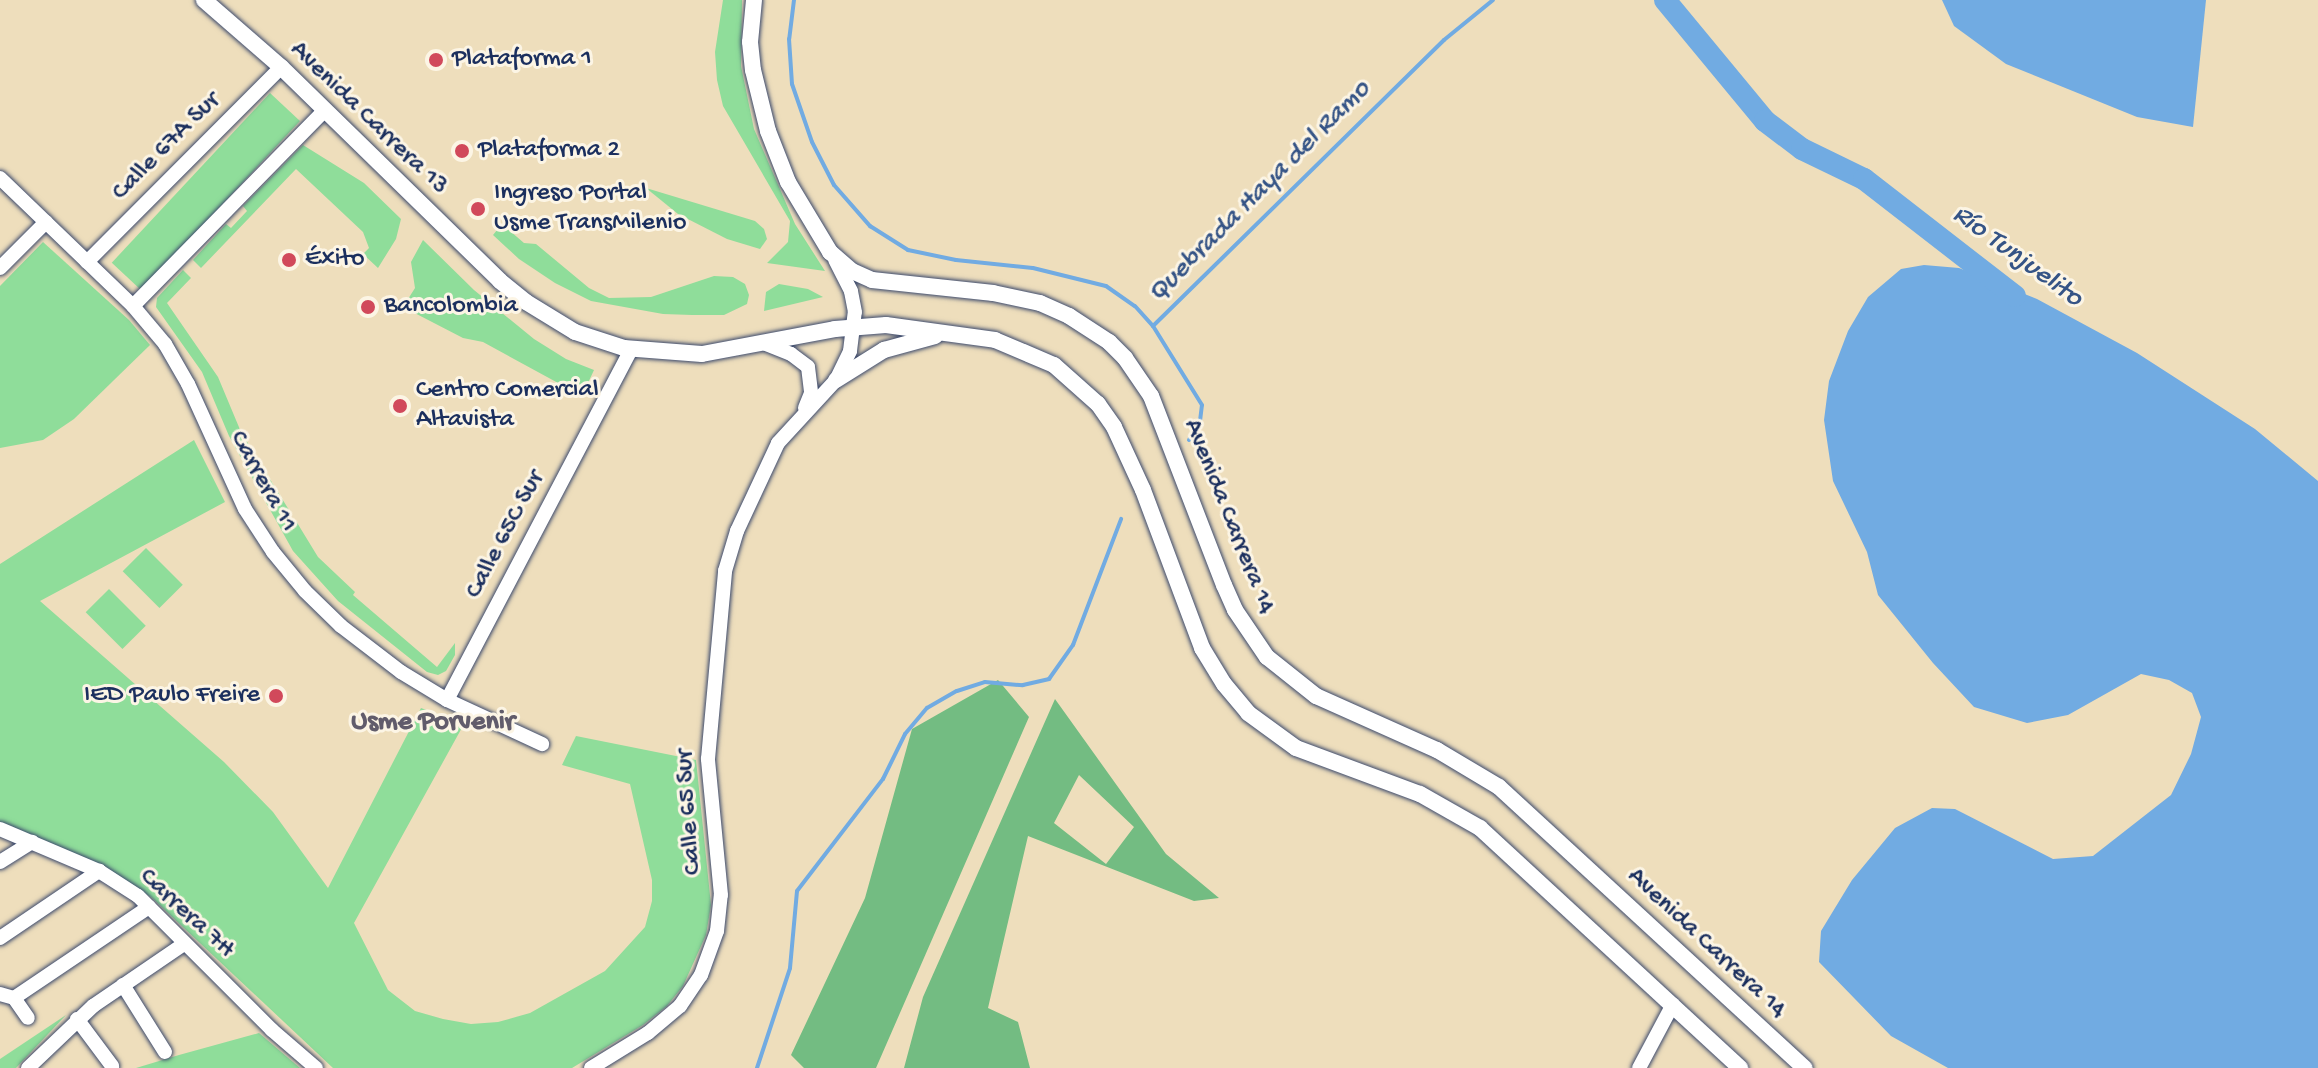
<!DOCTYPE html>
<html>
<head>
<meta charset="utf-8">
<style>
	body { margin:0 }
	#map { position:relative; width:2318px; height:1068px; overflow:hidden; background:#eedebc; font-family:"Gochi Hand",sans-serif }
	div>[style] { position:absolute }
	.green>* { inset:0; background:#8fdd9a; transform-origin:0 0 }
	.forest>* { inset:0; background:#73bc82 }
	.water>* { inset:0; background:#71abe2 }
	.stream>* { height:4px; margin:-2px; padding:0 2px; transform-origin:2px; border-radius:2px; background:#71abe2 }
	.river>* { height:22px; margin:-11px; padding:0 11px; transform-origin:11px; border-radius:11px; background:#71abe2 }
	.roads { filter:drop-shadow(0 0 2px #3b496c) drop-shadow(0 0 2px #3b496c) }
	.minor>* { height:14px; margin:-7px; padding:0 7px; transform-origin:7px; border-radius:7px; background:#fff }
	.major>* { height:16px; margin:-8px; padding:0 8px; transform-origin:8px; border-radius:8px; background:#fff }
	.dots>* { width:22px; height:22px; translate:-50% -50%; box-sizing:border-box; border:4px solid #fcf5e5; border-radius:50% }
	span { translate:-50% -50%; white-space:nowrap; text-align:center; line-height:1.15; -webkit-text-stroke:6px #fcf5e5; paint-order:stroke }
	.poi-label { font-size:26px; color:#1b2f5e }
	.left { translate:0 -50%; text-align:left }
	.right { translate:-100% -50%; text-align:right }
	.street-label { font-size:26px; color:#1b2f5e }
	.water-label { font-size:28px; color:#355486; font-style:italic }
	.neighbourhood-label { font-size:28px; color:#615c6b; font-weight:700 }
</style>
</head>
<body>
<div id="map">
	<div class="green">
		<div style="clip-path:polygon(723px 0,742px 0,741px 66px,754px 129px,795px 224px,825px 271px,767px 263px,788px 242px,790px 221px,723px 106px,717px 80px,715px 52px)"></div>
		<div style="left:270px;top:93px;width:41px;height:232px;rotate:43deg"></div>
		<div style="clip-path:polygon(303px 145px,364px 183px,401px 219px,396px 239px,378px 268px,363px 254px,369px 248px,363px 232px,296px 169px,201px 268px,193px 260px,226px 224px,231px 228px,247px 211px,243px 206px)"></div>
		<div style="clip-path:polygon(646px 188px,755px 221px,764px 229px,767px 239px,760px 249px,727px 239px,678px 214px)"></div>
		<div style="clip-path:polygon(502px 224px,524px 243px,536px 244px,589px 288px,609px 298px,651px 297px,714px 276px,733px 277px,745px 284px,749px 295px,747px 304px,724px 315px,692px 315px,663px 314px,591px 301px,555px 283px,519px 259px,493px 235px)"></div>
		<div style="clip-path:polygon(423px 240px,474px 290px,534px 339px,566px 359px,594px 370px,582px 396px,483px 342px,463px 338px,403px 307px,415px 288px,411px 262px)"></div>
		<div style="clip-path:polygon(43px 242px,129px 320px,150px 345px,74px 419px,43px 440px,0 448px,0 286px)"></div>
		<div style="clip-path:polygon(183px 270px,191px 278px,167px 303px,218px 377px,241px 432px,289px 510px,282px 515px,288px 526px,296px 521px,318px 557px,355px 592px,353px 595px,437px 667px,455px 643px,455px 655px,446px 671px,438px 675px,427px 672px,338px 601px,293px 551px,229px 436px,202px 372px,156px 307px,157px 298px)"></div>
		<div style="clip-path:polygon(779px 284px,808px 289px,823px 297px,764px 311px,766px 292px)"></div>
		<div style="clip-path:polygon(194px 440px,225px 502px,40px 601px,224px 762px,273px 812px,328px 888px,421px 708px,464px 724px,354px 923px,388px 990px,415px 1011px,443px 1019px,471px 1024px,498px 1022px,530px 1013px,605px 971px,645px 927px,652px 901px,652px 880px,630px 784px,562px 765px,576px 736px,696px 760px,711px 905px,706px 935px,683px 986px,667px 1006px,643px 1025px,572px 1068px,333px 1068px,151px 897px,101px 865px,0 822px,0 564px)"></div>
		<div style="left:146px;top:548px;width:52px;height:33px;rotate:45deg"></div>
		<div style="left:109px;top:589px;width:52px;height:33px;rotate:45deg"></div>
		<div style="clip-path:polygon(66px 1015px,16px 1068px,0 1068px,0 1059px)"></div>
		<div style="clip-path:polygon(259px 1033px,300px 1068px,136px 1068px,179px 1055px)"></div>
	</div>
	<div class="forest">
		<div style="clip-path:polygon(998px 680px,1029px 717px,876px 1068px,804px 1068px,791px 1055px,865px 898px,912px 729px)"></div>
		<div style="clip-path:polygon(evenodd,1055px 699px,1166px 854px,1219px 898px,1194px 901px,1028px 836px,988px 1008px,1018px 1022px,1030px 1068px,904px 1068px,923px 997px,1055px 699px,1079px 775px,1134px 827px,1106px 864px,1054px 823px,1079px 775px)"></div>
	</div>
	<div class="water">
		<div style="clip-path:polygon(1942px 0,2206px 0,2193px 127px,2137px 117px,2006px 64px,1954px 26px)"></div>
		<div style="clip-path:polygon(1924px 265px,1959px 268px,2037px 299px,2137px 353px,2255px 429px,2318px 481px,2318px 1068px,1948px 1068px,1891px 1036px,1819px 962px,1821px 931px,1852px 880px,1895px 828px,1932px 808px,1955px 809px,2053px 859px,2093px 856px,2171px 795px,2191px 754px,2201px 717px,2192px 693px,2169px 680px,2141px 674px,2068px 715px,2027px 723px,1974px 707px,1933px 663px,1878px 595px,1867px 552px,1833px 481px,1824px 420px,1829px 381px,1848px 331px,1868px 297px,1901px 269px)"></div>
	</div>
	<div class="stream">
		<div style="left:794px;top:0;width:39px;rotate:97deg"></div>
		<div style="left:789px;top:39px;width:45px;rotate:86.2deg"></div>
		<div style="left:792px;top:84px;width:61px;rotate:71deg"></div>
		<div style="left:812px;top:142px;width:48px;rotate:62.9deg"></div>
		<div style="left:834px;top:185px;width:55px;rotate:48.7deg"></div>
		<div style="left:870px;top:226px;width:45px;rotate:32.3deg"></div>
		<div style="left:908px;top:250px;width:49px;rotate:11.8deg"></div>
		<div style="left:956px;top:260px;width:77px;rotate:5.9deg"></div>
		<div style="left:1033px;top:268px;width:75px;rotate:13.9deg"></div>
		<div style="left:1106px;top:286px;width:35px;rotate:35deg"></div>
		<div style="left:1135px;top:306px;width:27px;rotate:48deg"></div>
		<div style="left:1189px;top:440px;width:22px;rotate:-60deg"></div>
		<div style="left:1200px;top:421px;width:16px;rotate:-83deg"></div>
		<div style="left:1202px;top:405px;width:93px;rotate:-121.8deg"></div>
		<div style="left:1153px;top:326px;width:408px;rotate:-44.5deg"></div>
		<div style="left:1444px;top:40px;width:63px;rotate:-39.2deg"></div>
		<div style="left:757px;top:1068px;width:105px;rotate:-71.7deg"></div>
		<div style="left:790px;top:968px;width:77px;rotate:-84.8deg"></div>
		<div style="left:797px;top:891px;width:141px;rotate:-52.5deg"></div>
		<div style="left:883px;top:779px;width:50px;rotate:-63.9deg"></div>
		<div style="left:905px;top:734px;width:34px;rotate:-50deg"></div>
		<div style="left:927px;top:708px;width:34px;rotate:-30deg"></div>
		<div style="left:957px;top:691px;width:29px;rotate:-18deg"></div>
		<div style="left:985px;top:682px;width:38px;rotate:5deg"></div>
		<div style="left:1023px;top:685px;width:27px;rotate:-13deg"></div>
		<div style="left:1049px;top:679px;width:42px;rotate:-54.8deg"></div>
		<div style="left:1073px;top:645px;width:135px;rotate:-69.1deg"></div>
	</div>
	<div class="river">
		<div style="left:1665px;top:0;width:157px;rotate:50.4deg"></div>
		<div style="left:1765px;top:121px;width:46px;rotate:37.1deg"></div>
		<div style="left:1802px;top:149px;width:69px;rotate:25.8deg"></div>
		<div style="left:1864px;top:179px;width:191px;rotate:37.8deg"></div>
	</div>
	<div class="roads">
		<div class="minor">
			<div style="left:0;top:178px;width:185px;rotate:43.9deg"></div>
			<div style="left:133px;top:306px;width:50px;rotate:49.9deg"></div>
			<div style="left:165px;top:344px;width:46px;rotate:60.1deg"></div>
			<div style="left:188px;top:384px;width:137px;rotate:65.5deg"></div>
			<div style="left:245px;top:509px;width:51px;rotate:56.9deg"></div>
			<div style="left:273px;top:552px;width:50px;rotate:50.6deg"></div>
			<div style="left:305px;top:591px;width:50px;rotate:44.2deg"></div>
			<div style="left:341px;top:626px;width:76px;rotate:37.5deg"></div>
			<div style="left:401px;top:672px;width:54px;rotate:31.3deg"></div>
			<div style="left:447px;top:700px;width:105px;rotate:24.9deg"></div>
			<div style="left:87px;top:262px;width:275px;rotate:-45.1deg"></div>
			<div style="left:0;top:268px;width:65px;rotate:-45deg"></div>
			<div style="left:133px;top:306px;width:274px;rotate:-45.6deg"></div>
			<div style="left:766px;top:344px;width:27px;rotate:22deg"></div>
			<div style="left:791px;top:354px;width:21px;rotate:37deg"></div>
			<div style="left:808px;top:367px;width:26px;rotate:83deg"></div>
			<div style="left:811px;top:393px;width:16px;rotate:112deg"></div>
			<div style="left:447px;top:700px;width:396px;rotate:-62.3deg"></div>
			<div style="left:0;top:829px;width:108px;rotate:23deg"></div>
			<div style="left:99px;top:871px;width:46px;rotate:32.7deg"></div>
			<div style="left:138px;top:896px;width:190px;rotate:45deg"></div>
			<div style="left:272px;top:1030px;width:58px;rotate:40.8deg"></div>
			<div style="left:0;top:862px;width:38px;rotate:-32deg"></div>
			<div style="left:0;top:938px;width:120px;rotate:-34.1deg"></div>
			<div style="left:123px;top:985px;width:79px;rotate:57.9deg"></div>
			<div style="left:0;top:994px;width:15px;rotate:16deg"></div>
			<div style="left:14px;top:998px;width:24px;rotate:55deg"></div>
			<div style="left:14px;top:998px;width:163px;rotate:-34deg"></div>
			<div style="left:77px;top:1019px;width:59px;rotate:53.3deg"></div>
			<div style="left:28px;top:1068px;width:90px;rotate:-43.6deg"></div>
			<div style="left:93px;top:1006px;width:110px;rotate:-34.3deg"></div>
			<div style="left:591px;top:1068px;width:67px;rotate:-31.6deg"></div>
			<div style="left:648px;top:1033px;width:42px;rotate:-40.2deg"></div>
			<div style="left:680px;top:1006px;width:37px;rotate:-56deg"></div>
			<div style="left:701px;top:975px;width:47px;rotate:-70deg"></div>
			<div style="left:717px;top:931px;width:36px;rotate:-84deg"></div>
			<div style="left:721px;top:895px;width:137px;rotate:-95.5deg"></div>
			<div style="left:708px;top:759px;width:189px;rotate:-84.8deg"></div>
			<div style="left:725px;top:571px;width:42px;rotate:-73.3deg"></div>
			<div style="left:737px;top:531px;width:97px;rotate:-65deg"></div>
			<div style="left:778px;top:443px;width:86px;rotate:-47.4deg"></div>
			<div style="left:836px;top:380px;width:32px;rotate:-64deg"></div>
			<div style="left:850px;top:351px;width:39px;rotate:-83deg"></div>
			<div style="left:855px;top:312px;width:21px;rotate:-101deg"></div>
			<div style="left:851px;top:291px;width:35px;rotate:-117deg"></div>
			<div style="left:1639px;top:1068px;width:72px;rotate:-62deg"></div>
		</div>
		<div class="major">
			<div style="left:204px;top:0;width:102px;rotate:41deg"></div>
			<div style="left:281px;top:67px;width:306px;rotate:44.3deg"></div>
			<div style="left:500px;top:281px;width:33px;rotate:39deg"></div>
			<div style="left:526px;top:302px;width:57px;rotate:31.5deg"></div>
			<div style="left:575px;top:332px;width:52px;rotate:18.1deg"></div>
			<div style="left:624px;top:348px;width:78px;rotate:4.4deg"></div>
			<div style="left:702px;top:354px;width:135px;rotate:-10.6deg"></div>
			<div style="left:835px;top:329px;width:51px;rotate:-4.5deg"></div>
			<div style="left:886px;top:325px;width:110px;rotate:7.8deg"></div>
			<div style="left:995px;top:340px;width:64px;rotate:23deg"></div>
			<div style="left:1054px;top:365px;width:59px;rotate:41.6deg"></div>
			<div style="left:1098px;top:404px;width:28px;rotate:55deg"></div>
			<div style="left:1114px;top:427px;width:69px;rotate:65.3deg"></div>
			<div style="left:1143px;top:490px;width:169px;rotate:69.5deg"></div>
			<div style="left:1202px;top:648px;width:42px;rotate:58.6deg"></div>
			<div style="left:1224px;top:684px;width:38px;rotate:50deg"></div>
			<div style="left:1248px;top:713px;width:59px;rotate:36.1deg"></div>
			<div style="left:1296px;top:748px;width:132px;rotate:20.4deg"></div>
			<div style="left:1420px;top:794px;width:69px;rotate:29.5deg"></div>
			<div style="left:1480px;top:828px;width:354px;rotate:42.7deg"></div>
			<div style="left:754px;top:0;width:42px;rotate:95.4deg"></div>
			<div style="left:750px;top:42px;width:28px;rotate:84deg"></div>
			<div style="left:753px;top:70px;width:63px;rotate:76.2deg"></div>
			<div style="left:768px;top:131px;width:55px;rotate:68.6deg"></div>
			<div style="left:788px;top:182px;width:82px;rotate:59deg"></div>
			<div style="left:830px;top:252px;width:29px;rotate:41deg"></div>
			<div style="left:852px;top:271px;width:22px;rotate:24deg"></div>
			<div style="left:872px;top:280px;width:122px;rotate:6.1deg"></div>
			<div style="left:993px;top:293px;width:48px;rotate:12deg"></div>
			<div style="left:1040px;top:303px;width:32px;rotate:24deg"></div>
			<div style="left:1069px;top:316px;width:48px;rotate:33deg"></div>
			<div style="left:1109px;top:342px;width:23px;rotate:45deg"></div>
			<div style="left:1125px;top:358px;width:46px;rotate:55.6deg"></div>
			<div style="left:1151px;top:396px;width:203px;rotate:68.9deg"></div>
			<div style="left:1224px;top:585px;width:27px;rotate:66deg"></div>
			<div style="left:1235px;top:610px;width:57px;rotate:55.8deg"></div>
			<div style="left:1267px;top:657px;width:63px;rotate:38.5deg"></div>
			<div style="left:1316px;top:696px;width:133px;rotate:24.1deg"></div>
			<div style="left:1437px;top:750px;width:72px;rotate:30.8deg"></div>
			<div style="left:1499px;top:787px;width:415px;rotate:42.6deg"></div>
			<div style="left:836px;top:380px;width:57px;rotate:-32deg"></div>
			<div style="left:884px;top:350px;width:53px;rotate:-15.4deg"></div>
		</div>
	</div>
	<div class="dots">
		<div style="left:436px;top:60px;background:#d1495b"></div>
		<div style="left:462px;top:151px;background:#d1495b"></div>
		<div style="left:478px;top:209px;background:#d1495b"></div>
		<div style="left:289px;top:260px;background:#d1495b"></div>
		<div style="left:368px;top:307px;background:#d1495b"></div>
		<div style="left:400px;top:406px;background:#d1495b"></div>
		<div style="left:276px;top:696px;background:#d1495b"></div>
	</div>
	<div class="poi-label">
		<span class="left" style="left:452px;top:60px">Plataforma 1</span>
		<span class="left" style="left:478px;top:151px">Plataforma 2</span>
		<span class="left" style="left:494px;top:209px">Ingreso Portal<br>Usme TransMilenio</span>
		<span class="left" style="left:305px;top:260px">Éxito</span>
		<span class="left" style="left:384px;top:307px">Bancolombia</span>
		<span class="left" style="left:416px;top:406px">Centro Comercial<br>Altavista</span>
		<span class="right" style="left:260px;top:696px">IED Paulo Freire</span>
	</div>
	<div class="street-label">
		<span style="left:368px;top:119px;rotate:44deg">Avenida Carrera 13</span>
		<span style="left:167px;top:147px;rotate:-45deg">Calle 67A Sur</span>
		<span style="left:262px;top:482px;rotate:61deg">Carrera 11</span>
		<span style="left:1228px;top:517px;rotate:68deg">Avenida Carrera 14</span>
		<span style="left:506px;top:535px;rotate:-62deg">Calle 65C Sur</span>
		<span style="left:690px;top:812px;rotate:-94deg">Calle 65 Sur</span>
		<span style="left:186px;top:914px;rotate:43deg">Carrera 7H</span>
		<span style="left:1706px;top:944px;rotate:43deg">Avenida Carrera 14</span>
	</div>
	<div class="water-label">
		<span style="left:1260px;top:192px;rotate:-45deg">Quebrada Haya del Ramo</span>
		<span style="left:2017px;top:257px;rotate:36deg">Río Tunjuelito</span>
	</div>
	<div class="neighbourhood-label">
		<span style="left:433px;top:723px">Usme Porvenir</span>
	</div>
</div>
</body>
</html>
